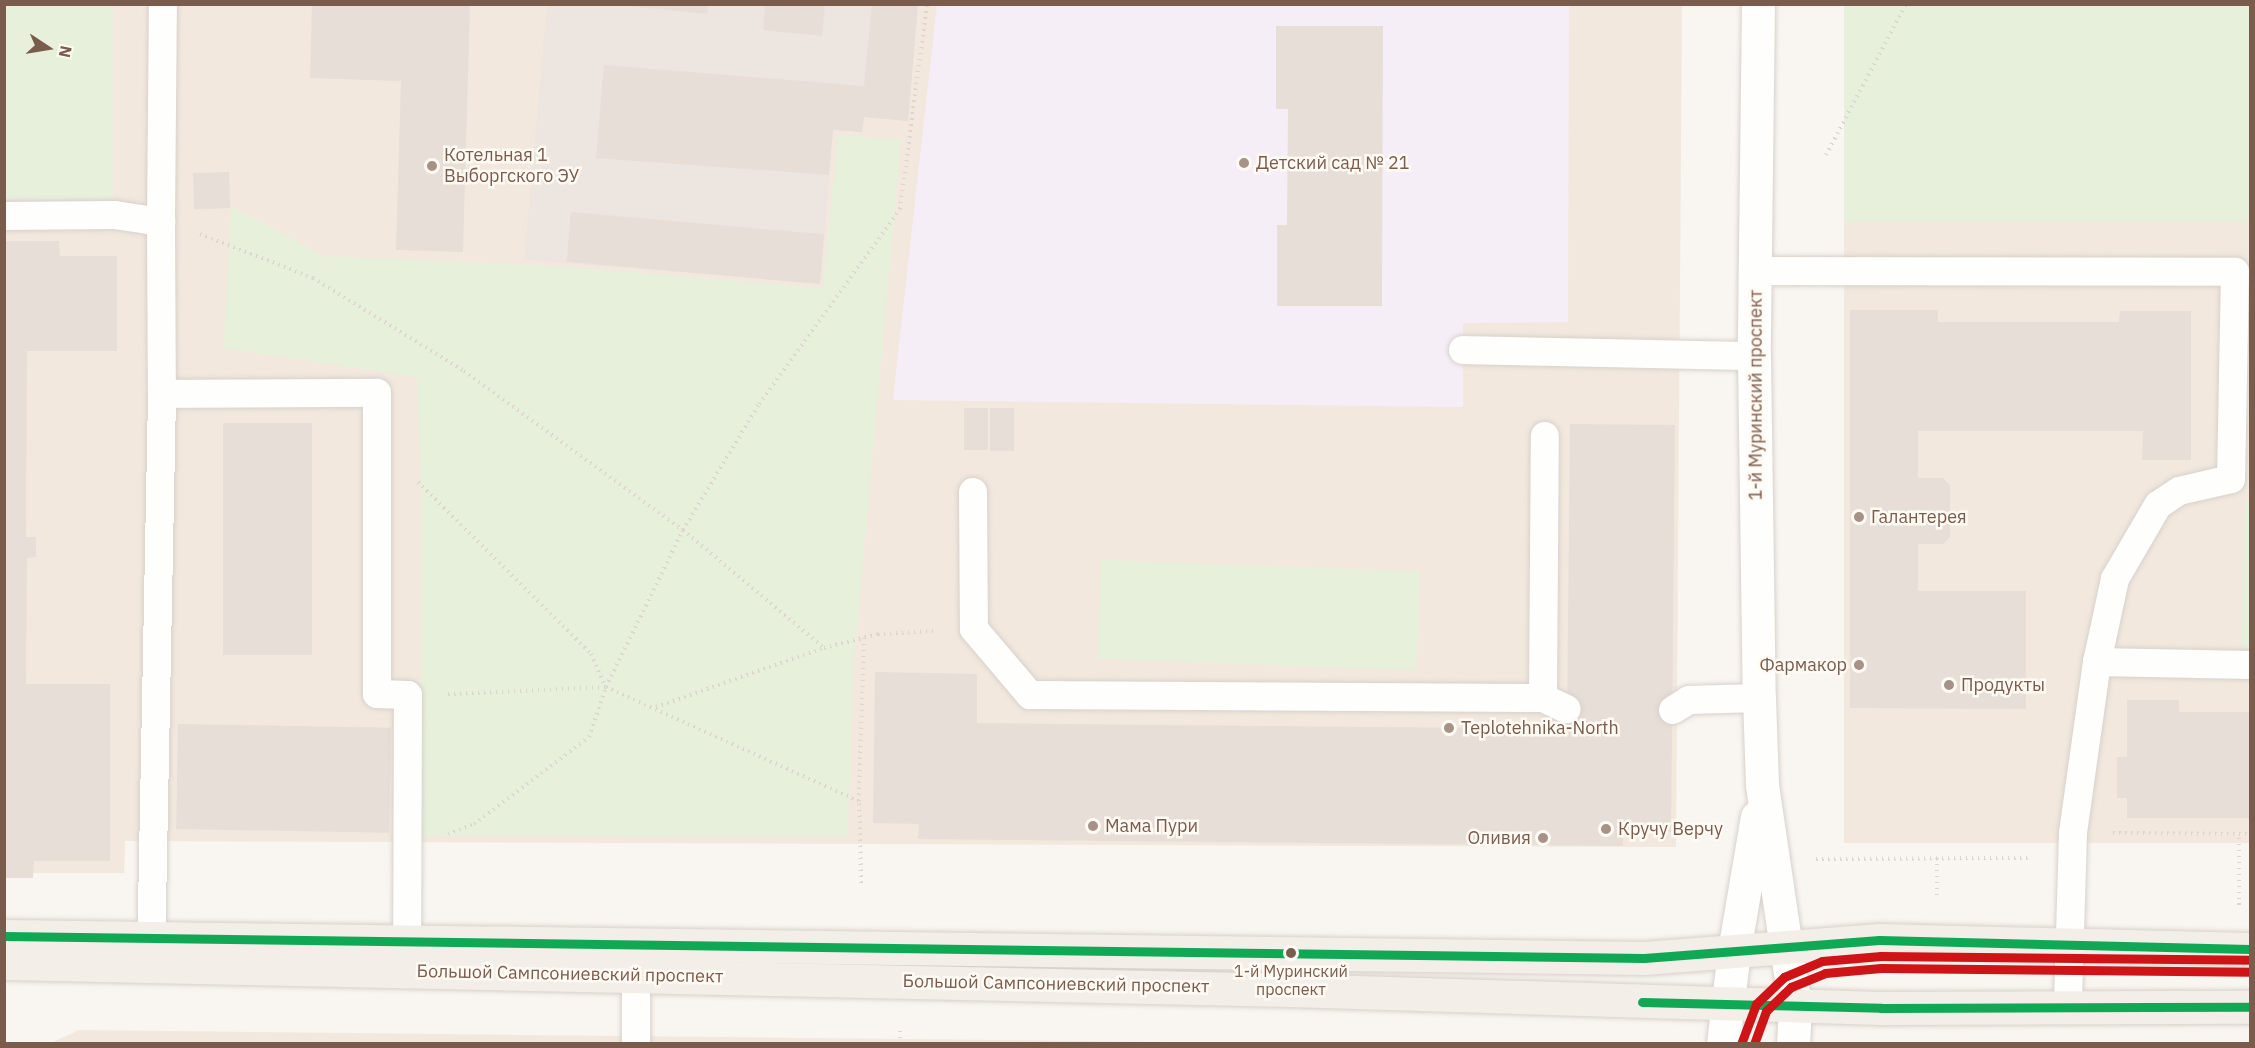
<!DOCTYPE html>
<html>
<head>
<meta charset="utf-8">
<style>
	body { margin:0 }
	#map { position:relative; width:2255px; height:1048px; overflow:hidden; background:#f9f5f0; font-family:"IBM Plex Sans",sans-serif }
	div>[style] { position:absolute }
	.residential>* { inset:0; background:#f2e8de; transform-origin:0 0 }
	.industrial>* { inset:0; background:#ede5e0 }
	.education>* { inset:0; background:#f6eef6 }
	.green>* { inset:0; background:#e7f0db; transform-origin:0 0 }
	.building>* { inset:0; background:#e6ded7; transform-origin:0 0 }
	.path>* { height:4px; margin-top:-2px; transform-origin:0; background:repeating-linear-gradient(90deg,#dcd5d0 0 1.5px,transparent 0 6px) }
	.roads { filter:drop-shadow(0 0 2px #d7d1cb) drop-shadow(0 0 2px #d7d1cb) }
	.service>* { height:28px; margin:-14px; padding:0 14px; transform-origin:14px; border-radius:14px; background:#fefefd }
	.minor>* { height:33px; margin:-16.5px; padding:0 16.5px; transform-origin:16.5px; border-radius:16.5px; background:#fefefd }
	.secondary>* { height:33px; margin:-16.5px; padding:0 16.5px; transform-origin:16.5px; border-radius:16.5px; background:#fefefd }
	.primary>* { height:33px; margin:-16.5px; padding:0 16.5px; transform-origin:16.5px; border-radius:16.5px; background:#f3eee8 }
	.bus-1>* { height:9px; margin:-4.5px; padding:0 4.5px; transform-origin:4.5px; border-radius:4.5px; background:#10a855 }
	.tram-1>* { height:9px; margin:-4.5px; padding:0 4.5px; transform-origin:4.5px; border-radius:4.5px; background:#ce1417 }
	.tram-2>* { height:9px; margin:-4.5px; padding:0 4.5px; transform-origin:4.5px; border-radius:4.5px; background:#ce1417 }
	.dots>* { width:16px; height:16px; translate:-50% -50%; box-sizing:border-box; border:3px solid #fffaf3; border-radius:50% }
	span { translate:-50% -50%; white-space:nowrap; text-align:center; line-height:1.15; -webkit-text-stroke:5px #fffaf3; paint-order:stroke }
	.bus-label { font-size:16px; color:#7a5c4d }
	.poi-label { font-size:18px; color:#7a5c4d }
	.left { translate:0 -50%; text-align:left }
	.right { translate:-100% -50%; text-align:right }
	.street-label { font-size:18px; color:#7a5c4d }
	.frame { position:absolute; inset:0; border:6px solid #7a5c4d; pointer-events:none }
	.north { position:absolute; left:18px; top:18px; width:60px; height:60px; -webkit-text-stroke:4px #fffaf3; paint-order:stroke; rotate:102deg; font-size:16px; font-weight:700; line-height:24px; text-align:center; color:#7a5c4d }
	.north::after { content:''; display:block; margin:auto; width:21px; height:27px; background:#7a5c4d; clip-path:polygon(50% 0,100% 100%,50% 72%,0 100%) }
</style>
</head>
<body>
<div id="map">
	<div class="residential">
		<div style="clip-path:polygon(5px 5px,1682px 5px,1676px 847px,125px 841px,124px 873px,5px 873px)"></div>
		<div style="left:1844px;top:5px;width:406px;height:838px"></div>
		<div style="clip-path:polygon(79px 1030px,1258px 1043px,49px 1044px)"></div>
	</div>
	<div class="industrial">
		<div style="clip-path:polygon(547px 5px,918px 5px,908px 121px,864px 117px,862px 132px,833px 130px,821px 283px,524px 260px)"></div>
	</div>
	<div class="education">
		<div style="clip-path:polygon(937px 5px,1569px 5px,1568px 322px,1463px 323px,1463px 407px,893px 400px)"></div>
	</div>
	<div class="green">
		<div style="left:4px;top:5px;width:109px;height:194px"></div>
		<div style="left:1844px;top:5px;width:406px;height:217px"></div>
		<div style="clip-path:polygon(838px 135px,901px 140px,853px 671px,848px 837px,421px 836px,421px 485px,417px 377px,224px 348px,231px 206px,324px 256px,552px 266px,823px 288px)"></div>
		<div style="clip-path:polygon(2250px 499px,2250px 648px,2241px 648px,2245px 500px)"></div>
		<div style="left:1101px;top:560px;width:319px;height:99px;rotate:2deg"></div>
	</div>
	<div class="building">
		<div style="clip-path:polygon(312px 4px,470px 4px,463px 252px,396px 250px,401px 81px,310px 78px)"></div>
		<div style="clip-path:polygon(609px 4px,708px 4px,707px 14px)"></div>
		<div style="clip-path:polygon(765px 4px,825px 4px,822px 36px,763px 30px)"></div>
		<div style="clip-path:polygon(872px 4px,918px 4px,908px 121px,864px 117px,862px 132px,833px 130px,829px 175px,596px 158px,604px 65px,864px 86px)"></div>
		<div style="clip-path:polygon(1276px 26px,1383px 26px,1382px 306px,1277px 306px,1277px 225px,1287px 225px,1288px 109px,1276px 109px)"></div>
		<div style="left:229px;top:172px;width:36px;height:36px;rotate:88deg"></div>
		<div style="left:571px;top:212px;width:254px;height:50px;rotate:5deg"></div>
		<div style="clip-path:polygon(5px 241px,59px 241px,60px 256px,117px 256px,117px 351px,27px 351px,26px 537px,36px 537px,36px 557px,27px 558px,26px 684px,110px 684px,110px 861px,34px 861px,33px 878px,5px 878px)"></div>
		<div style="clip-path:polygon(1850px 310px,1938px 310px,1938px 322px,2119px 322px,2120px 311px,2191px 311px,2191px 460px,2142px 460px,2143px 431px,1918px 431px,1918px 478px,1943px 478px,1950px 485px,1950px 537px,1943px 544px,1918px 544px,1918px 591px,2026px 591px,2026px 709px,1850px 708px)"></div>
		<div style="left:964px;top:408px;width:24px;height:42px"></div>
		<div style="left:990px;top:408px;width:24px;height:43px"></div>
		<div style="left:223px;top:423px;width:89px;height:232px"></div>
		<div style="clip-path:polygon(1570px 424px,1675px 425px,1671px 832px,1623px 832px,1623px 846px,918px 839px,919px 824px,873px 823px,875px 672px,977px 674px,977px 723px,1567px 729px)"></div>
		<div style="clip-path:polygon(2127px 700px,2179px 700px,2179px 712px,2250px 712px,2250px 818px,2127px 818px,2127px 798px,2117px 798px,2117px 757px,2127px 757px)"></div>
		<div style="left:178px;top:724px;width:213px;height:105px;rotate:1deg"></div>
	</div>
	<div class="path">
		<div style="left:1826px;top:155px;width:171px;rotate:-62.1deg"></div>
		<div style="left:200px;top:234px;width:121px;rotate:21.3deg"></div>
		<div style="left:313px;top:278px;width:177px;rotate:31.6deg"></div>
		<div style="left:464px;top:371px;width:271px;rotate:36deg"></div>
		<div style="left:683px;top:530px;width:184px;rotate:39.9deg"></div>
		<div style="left:418px;top:482px;width:244px;rotate:44.8deg"></div>
		<div style="left:591px;top:654px;width:36px;rotate:66deg"></div>
		<div style="left:606px;top:687px;width:277px;rotate:24.3deg"></div>
		<div style="left:448px;top:694px;width:158px;rotate:-2.5deg"></div>
		<div style="left:656px;top:707px;width:178px;rotate:-19.4deg"></div>
		<div style="left:824px;top:648px;width:56px;rotate:-14.5deg"></div>
		<div style="left:878px;top:634px;width:55px;rotate:-3.1deg"></div>
		<div style="left:2113px;top:833px;width:137px;rotate:0.4deg"></div>
		<div style="left:448px;top:834px;width:28px;rotate:-21deg"></div>
		<div style="left:474px;top:824px;width:144px;rotate:-37.1deg"></div>
		<div style="left:589px;top:737px;width:53px;rotate:-71.2deg"></div>
		<div style="left:606px;top:687px;width:175px;rotate:-63.9deg"></div>
		<div style="left:683px;top:530px;width:147px;rotate:-58.9deg"></div>
		<div style="left:759px;top:404px;width:241px;rotate:-54.1deg"></div>
		<div style="left:900px;top:209px;width:207px;rotate:-82.5deg"></div>
		<div style="left:1937px;top:858px;width:41px;rotate:90deg"></div>
		<div style="left:1816px;top:859px;width:215px;rotate:-0.3deg"></div>
		<div style="left:861px;top:883px;width:82px;rotate:-91.4deg"></div>
		<div style="left:859px;top:801px;width:163px;rotate:-88.2deg"></div>
		<div style="left:2239px;top:905px;width:72px;rotate:-90deg"></div>
		<div style="left:900px;top:1044px;width:17px;rotate:-90deg"></div>
	</div>
	<div class="roads">
		<div class="service">
			<div style="left:4px;top:216px;width:111px;rotate:-0.5deg"></div>
			<div style="left:115px;top:215px;width:47px;rotate:8.7deg"></div>
			<div style="left:161px;top:222px;width:218px;rotate:-89.5deg"></div>
			<div style="left:161px;top:222px;width:172px;rotate:89.7deg"></div>
			<div style="left:162px;top:394px;width:215px;rotate:-0.3deg"></div>
			<div style="left:377px;top:393px;width:301px;rotate:90deg"></div>
			<div style="left:377px;top:694px;width:31px;rotate:2deg"></div>
			<div style="left:408px;top:695px;width:246px;rotate:90.2deg"></div>
			<div style="left:1756px;top:271px;width:479px;rotate:0.1deg"></div>
			<div style="left:2235px;top:272px;width:207px;rotate:91.1deg"></div>
			<div style="left:2231px;top:479px;width:53px;rotate:167deg"></div>
			<div style="left:2179px;top:491px;width:25px;rotate:146deg"></div>
			<div style="left:2158px;top:505px;width:86px;rotate:120.2deg"></div>
			<div style="left:2115px;top:579px;width:85px;rotate:102.2deg"></div>
			<div style="left:2097px;top:662px;width:173px;rotate:98deg"></div>
			<div style="left:2073px;top:833px;width:173px;rotate:91.7deg"></div>
			<div style="left:1463px;top:350px;width:291px;rotate:1.2deg"></div>
			<div style="left:973px;top:492px;width:137px;rotate:89.6deg"></div>
			<div style="left:974px;top:629px;width:87px;rotate:49.7deg"></div>
			<div style="left:1030px;top:695px;width:513px;rotate:0.34deg"></div>
			<div style="left:1543px;top:698px;width:26px;rotate:25deg"></div>
			<div style="left:2097px;top:662px;width:153px;rotate:1.1deg"></div>
			<div style="left:1543px;top:698px;width:262px;rotate:-89.6deg"></div>
			<div style="left:1673px;top:710px;width:19px;rotate:-32deg"></div>
			<div style="left:1689px;top:700px;width:70px;rotate:-1.6deg"></div>
			<div style="left:151px;top:959px;width:565px;rotate:-88.88deg"></div>
			<div style="left:636px;top:1044px;width:69px;rotate:-90deg"></div>
		</div>
		<div class="minor">
			<div style="left:1758px;top:4px;width:352px;rotate:90.7deg"></div>
			<div style="left:1754px;top:356px;width:342px;rotate:89.2deg"></div>
			<div style="left:1759px;top:698px;width:87px;rotate:88deg"></div>
			<div style="left:1762px;top:785px;width:164px;rotate:81.6deg"></div>
			<div style="left:1734px;top:951px;width:136px;rotate:-80.3deg"></div>
		</div>
		<div class="secondary">
			<div style="left:1786px;top:947px;width:60px;rotate:81.3deg"></div>
			<div style="left:1795px;top:1006px;width:38px;rotate:93deg"></div>
			<div style="left:1723px;top:1044px;width:94px;rotate:-83.3deg"></div>
		</div>
		<div class="primary">
			<div style="left:4px;top:936px;width:1640px;rotate:0.77deg"></div>
			<div style="left:1644px;top:958px;width:236px;rotate:-4.4deg"></div>
			<div style="left:1879px;top:940px;width:371px;rotate:1.4deg"></div>
			<div style="left:4px;top:963px;width:1286px;rotate:1.2deg"></div>
			<div style="left:1290px;top:990px;width:591px;rotate:1.74deg"></div>
			<div style="left:1881px;top:1008px;width:369px;rotate:-0.2deg"></div>
		</div>
	</div>
	<div class="bus-1">
		<div style="left:4px;top:936px;width:1640px;rotate:0.77deg"></div>
		<div style="left:1644px;top:958px;width:236px;rotate:-4.4deg"></div>
		<div style="left:1879px;top:940px;width:371px;rotate:1.4deg"></div>
		<div style="left:1642px;top:1002px;width:239px;rotate:1.4deg"></div>
		<div style="left:1881px;top:1008px;width:369px;rotate:-0.2deg"></div>
	</div>
	<div class="tram-1">
		<div style="left:1741px;top:1044px;width:43px;rotate:-69.4deg"></div>
		<div style="left:1756px;top:1004px;width:39px;rotate:-44deg"></div>
		<div style="left:1784px;top:977px;width:41px;rotate:-22.8deg"></div>
		<div style="left:1822px;top:961px;width:59px;rotate:-4.8deg"></div>
		<div style="left:1881px;top:956px;width:369px;rotate:0.6deg"></div>
	</div>
	<div class="tram-2">
		<div style="left:1754px;top:1044px;width:35px;rotate:-70deg"></div>
		<div style="left:1766px;top:1011px;width:35px;rotate:-44deg"></div>
		<div style="left:1791px;top:987px;width:37px;rotate:-22deg"></div>
		<div style="left:1825px;top:973px;width:56px;rotate:-5.1deg"></div>
		<div style="left:1881px;top:968px;width:369px;rotate:0.6deg"></div>
	</div>
	<div class="dots">
		<div style="left:1244px;top:163px;background:#a69286"></div>
		<div style="left:432px;top:166px;background:#a69286"></div>
		<div style="left:1859px;top:517px;background:#a69286"></div>
		<div style="left:1859px;top:665px;background:#a69286"></div>
		<div style="left:1949px;top:685px;background:#a69286"></div>
		<div style="left:1449px;top:728px;background:#a69286"></div>
		<div style="left:1093px;top:826px;background:#a69286"></div>
		<div style="left:1606px;top:829px;background:#a69286"></div>
		<div style="left:1543px;top:838px;background:#a69286"></div>
		<div style="left:1291px;top:953px;background:#7a5c4d"></div>
	</div>
	<div class="bus-label">
		<span style="left:1291px;top:980px">1-й Муринский<br>проспект</span>
	</div>
	<div class="poi-label">
		<span class="left" style="left:444px;top:166px">Котельная 1<br>Выборгского ЭУ</span>
		<span class="left" style="left:1256px;top:163px">Детский сад № 21</span>
		<span class="left" style="left:1871px;top:517px">Галантерея</span>
		<span class="right" style="left:1847px;top:665px">Фармакор</span>
		<span class="left" style="left:1961px;top:685px">Продукты</span>
		<span class="left" style="left:1461px;top:728px">Teplotehnika-North</span>
		<span class="left" style="left:1105px;top:826px">Мама Пури</span>
		<span class="left" style="left:1618px;top:829px">Кручу Верчу</span>
		<span class="right" style="left:1531px;top:838px">Оливия</span>
	</div>
	<div class="street-label">
		<span style="left:1756px;top:395px;rotate:-90deg">1-й Муринский проспект</span>
		<span style="left:570px;top:974px;rotate:1deg">Большой Сампсониевский проспект</span>
		<span style="left:1056px;top:984px;rotate:1deg">Большой Сампсониевский проспект</span>
	</div>
	<div class="frame"></div>
	<div class="north">N</div>
</div>
</body>
</html>
